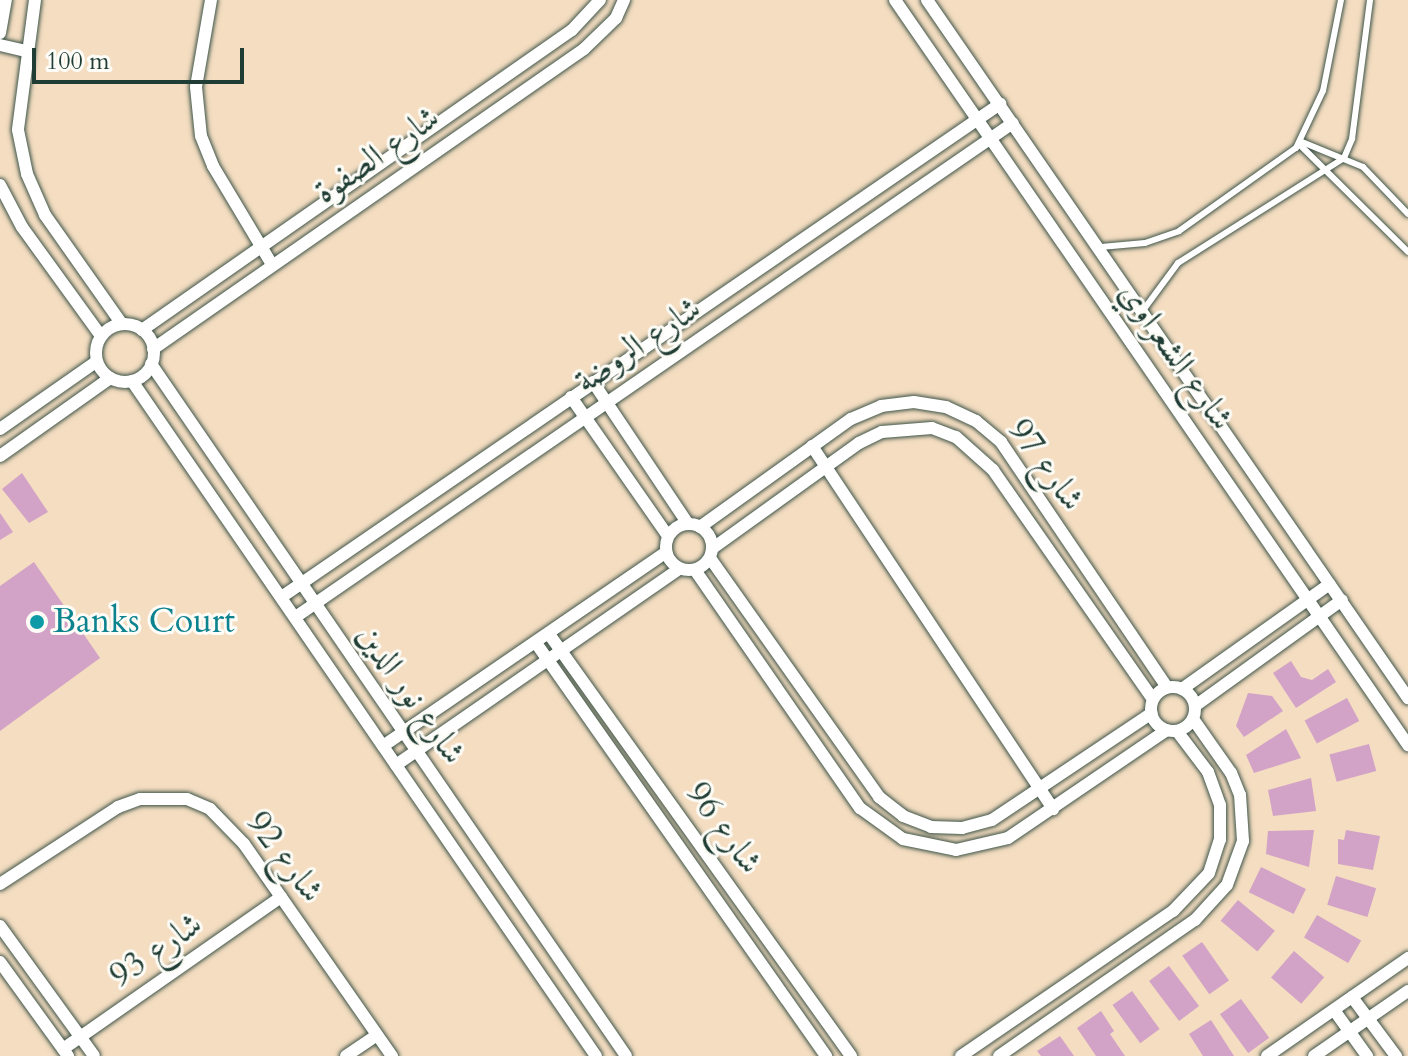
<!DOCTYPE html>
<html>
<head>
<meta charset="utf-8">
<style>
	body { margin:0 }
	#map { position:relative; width:1408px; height:1056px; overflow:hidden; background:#f4ddc1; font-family:Cardo,Amiri,serif }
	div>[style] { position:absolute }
	.building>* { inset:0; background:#d2a3c6; transform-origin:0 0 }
	.roads { filter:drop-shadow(0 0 2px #3f5549) drop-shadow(0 0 2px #3f5549) }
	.service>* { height:6px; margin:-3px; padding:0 3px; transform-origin:3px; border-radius:3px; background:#fff }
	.minor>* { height:12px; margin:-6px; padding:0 6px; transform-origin:6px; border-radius:6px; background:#fff }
	.minor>.ring { margin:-6px; padding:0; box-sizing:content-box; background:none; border:12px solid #fff; border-radius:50% }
	.dots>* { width:22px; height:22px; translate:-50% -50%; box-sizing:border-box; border:4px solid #fdfcf7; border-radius:50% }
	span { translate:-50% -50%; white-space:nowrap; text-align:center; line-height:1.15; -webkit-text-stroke:6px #fdfcf7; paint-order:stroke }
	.street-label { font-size:34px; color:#1f3d34 }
	.culture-label { font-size:34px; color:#0d838f }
	.left { translate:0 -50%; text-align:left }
	.scale { position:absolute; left:32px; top:48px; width:212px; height:36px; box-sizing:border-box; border:4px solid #1f3d34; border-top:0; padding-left:10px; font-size:24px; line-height:28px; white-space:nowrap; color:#1f3d34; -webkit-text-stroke:6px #fdfcf7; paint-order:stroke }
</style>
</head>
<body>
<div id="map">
	<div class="building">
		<div style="clip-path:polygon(22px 473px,48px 512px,29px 523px,2px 489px)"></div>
		<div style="clip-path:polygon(0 513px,13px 532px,0 540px)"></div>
		<div style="clip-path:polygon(34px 562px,100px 658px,0 731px,0 586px)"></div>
		<div style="clip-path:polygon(1291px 661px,1301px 677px,1312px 680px,1328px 669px,1336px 682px,1296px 708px,1273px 673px)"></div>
		<div style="clip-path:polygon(1248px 693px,1272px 696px,1283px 711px,1244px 737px,1236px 726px)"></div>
		<div style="left:1347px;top:698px;width:26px;height:48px;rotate:62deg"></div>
		<div style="clip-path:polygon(1286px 729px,1301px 758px,1254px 773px,1246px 755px)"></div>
		<div style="left:1369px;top:744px;width:28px;height:41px;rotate:75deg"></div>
		<div style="clip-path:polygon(1311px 778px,1316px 811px,1273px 816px,1268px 790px)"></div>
		<div style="clip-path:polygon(1314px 830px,1309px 867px,1266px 854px,1268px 831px)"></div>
		<div style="clip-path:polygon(1346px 830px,1380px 836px,1373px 870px,1338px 864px,1338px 839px,1344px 840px)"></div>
		<div style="left:1261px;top:867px;width:50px;height:28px;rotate:26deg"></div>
		<div style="left:1336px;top:876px;width:42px;height:30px;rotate:17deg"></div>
		<div style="left:1238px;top:900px;width:48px;height:27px;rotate:40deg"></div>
		<div style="left:1317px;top:915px;width:51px;height:26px;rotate:30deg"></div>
		<div style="left:1202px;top:942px;width:47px;height:24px;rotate:55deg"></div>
		<div style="left:1294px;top:951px;width:40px;height:35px;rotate:41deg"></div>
		<div style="left:1169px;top:966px;width:50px;height:25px;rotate:53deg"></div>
		<div style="left:1132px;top:991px;width:47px;height:24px;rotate:54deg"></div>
		<div style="left:1241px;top:999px;width:48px;height:26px;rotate:54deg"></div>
		<div style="clip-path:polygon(1101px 1011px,1114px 1031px,1110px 1034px,1125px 1056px,1096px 1056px,1077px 1028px)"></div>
		<div style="clip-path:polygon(1211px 1020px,1234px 1056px,1203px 1056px,1189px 1034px)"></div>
		<div style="clip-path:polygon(1060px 1036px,1074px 1056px,1041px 1056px,1037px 1051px)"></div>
	</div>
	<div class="roads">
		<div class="service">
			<div style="left:1302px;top:142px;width:66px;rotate:22.3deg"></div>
			<div style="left:1363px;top:167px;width:65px;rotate:46.2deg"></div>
			<div style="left:1300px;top:145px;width:152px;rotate:44.7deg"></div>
			<div style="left:1101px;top:247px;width:44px;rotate:-5.2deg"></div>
			<div style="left:1145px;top:243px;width:36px;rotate:-19deg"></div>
			<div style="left:1179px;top:231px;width:143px;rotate:-35.4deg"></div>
			<div style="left:1296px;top:148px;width:63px;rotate:-64.7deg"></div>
			<div style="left:1323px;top:91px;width:93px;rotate:-78.8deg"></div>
			<div style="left:1144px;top:309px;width:57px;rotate:-53.5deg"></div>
			<div style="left:1178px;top:263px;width:196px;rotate:-32.3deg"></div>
			<div style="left:1344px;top:158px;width:21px;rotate:-67deg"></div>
			<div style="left:1352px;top:139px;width:140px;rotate:-82.6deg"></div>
		</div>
		<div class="minor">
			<div style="left:35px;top:0;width:131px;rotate:97.5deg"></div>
			<div style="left:18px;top:130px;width:45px;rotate:78.4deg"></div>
			<div style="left:27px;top:174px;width:45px;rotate:66.3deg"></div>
			<div style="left:45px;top:215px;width:133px;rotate:54.8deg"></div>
			<div style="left:211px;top:0;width:88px;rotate:99.8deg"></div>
			<div style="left:196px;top:87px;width:49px;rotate:84.2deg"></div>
			<div style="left:201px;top:136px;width:32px;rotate:68deg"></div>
			<div style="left:213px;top:166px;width:113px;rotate:59.1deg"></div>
			<div style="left:895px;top:0;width:905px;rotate:55.45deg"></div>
			<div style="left:927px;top:0;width:848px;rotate:55.43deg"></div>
			<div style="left:0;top:33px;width:34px;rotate:-80deg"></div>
			<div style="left:0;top:45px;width:27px;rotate:13deg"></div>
			<div style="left:0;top:185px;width:47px;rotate:62.4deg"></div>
			<div style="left:22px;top:227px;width:135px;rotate:54.1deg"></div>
			<div class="ring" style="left:96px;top:324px;width:46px;height:46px"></div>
			<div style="left:142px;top:330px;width:524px;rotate:-34.9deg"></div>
			<div style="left:572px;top:30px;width:41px;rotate:-47deg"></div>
			<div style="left:153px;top:349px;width:525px;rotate:-34.84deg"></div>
			<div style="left:584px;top:49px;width:45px;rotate:-44.1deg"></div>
			<div style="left:616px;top:18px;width:20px;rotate:-66deg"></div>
			<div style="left:151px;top:364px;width:839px;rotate:55.53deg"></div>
			<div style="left:132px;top:381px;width:819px;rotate:55.5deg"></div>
			<div style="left:593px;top:382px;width:171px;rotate:56.2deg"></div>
			<div style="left:571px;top:397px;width:169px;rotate:55.1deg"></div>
			<div style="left:0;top:429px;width:118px;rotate:-35deg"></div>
			<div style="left:812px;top:446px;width:436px;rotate:56.4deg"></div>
			<div style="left:0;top:456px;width:135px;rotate:-35.3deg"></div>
			<div class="ring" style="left:666px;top:524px;width:34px;height:34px"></div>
			<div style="left:700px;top:527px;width:186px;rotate:-35.6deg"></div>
			<div style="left:851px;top:419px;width:33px;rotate:-23deg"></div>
			<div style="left:881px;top:406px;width:33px;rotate:-7deg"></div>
			<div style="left:914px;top:402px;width:32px;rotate:9deg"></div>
			<div style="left:946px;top:407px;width:33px;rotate:25deg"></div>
			<div style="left:976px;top:421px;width:33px;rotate:40deg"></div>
			<div style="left:1001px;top:442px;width:296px;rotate:55.9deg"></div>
			<div style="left:713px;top:548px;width:180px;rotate:-35.7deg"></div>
			<div style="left:859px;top:443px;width:25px;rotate:-26deg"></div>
			<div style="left:882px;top:432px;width:50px;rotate:-4.6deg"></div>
			<div style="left:932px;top:428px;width:26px;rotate:21deg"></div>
			<div style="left:956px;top:437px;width:50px;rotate:41.7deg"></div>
			<div style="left:993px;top:470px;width:279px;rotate:55.1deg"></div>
			<div style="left:710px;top:558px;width:293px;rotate:54.7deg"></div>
			<div style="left:879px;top:797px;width:31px;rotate:38deg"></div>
			<div style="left:903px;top:816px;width:30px;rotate:21deg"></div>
			<div style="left:931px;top:827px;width:31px;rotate:2deg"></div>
			<div style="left:962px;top:828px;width:31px;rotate:-15deg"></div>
			<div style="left:992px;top:820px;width:192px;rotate:-33.8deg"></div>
			<div style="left:695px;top:570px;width:290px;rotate:55.3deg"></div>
			<div style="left:860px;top:808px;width:53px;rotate:35.8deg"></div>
			<div style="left:903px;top:839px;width:54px;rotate:11.7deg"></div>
			<div style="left:956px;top:850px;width:53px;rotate:-13deg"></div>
			<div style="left:1008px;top:838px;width:192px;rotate:-34.2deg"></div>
			<div style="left:283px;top:596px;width:870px;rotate:-34.46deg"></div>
			<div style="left:297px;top:616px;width:869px;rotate:-34.55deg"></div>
			<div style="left:549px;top:634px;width:519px;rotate:54.41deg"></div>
			<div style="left:536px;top:643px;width:505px;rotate:54.92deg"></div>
			<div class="ring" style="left:1151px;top:687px;width:32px;height:32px"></div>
			<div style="left:1182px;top:689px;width:181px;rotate:-35.4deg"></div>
			<div style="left:1195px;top:706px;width:181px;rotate:-35.8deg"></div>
			<div style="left:383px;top:746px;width:343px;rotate:-34.4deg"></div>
			<div style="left:396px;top:765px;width:344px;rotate:-34.7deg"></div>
			<div style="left:0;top:884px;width:141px;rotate:-33.1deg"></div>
			<div style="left:118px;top:807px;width:23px;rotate:-20deg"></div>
			<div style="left:140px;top:799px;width:47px"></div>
			<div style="left:187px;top:799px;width:25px;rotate:23deg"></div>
			<div style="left:210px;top:809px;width:49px;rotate:45.8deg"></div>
			<div style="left:244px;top:844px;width:259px;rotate:55.1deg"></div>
			<div style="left:0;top:926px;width:160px;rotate:54.1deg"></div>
			<div style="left:0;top:962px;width:116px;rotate:54.1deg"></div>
			<div style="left:1352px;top:997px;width:74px;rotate:53.3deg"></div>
			<div style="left:1334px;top:1010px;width:57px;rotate:54.3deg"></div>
			<div style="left:63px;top:1049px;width:266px;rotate:-34.9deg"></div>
			<div style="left:346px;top:1056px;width:37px;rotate:-34deg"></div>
			<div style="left:961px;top:1056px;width:257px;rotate:-34.4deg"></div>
			<div style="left:1173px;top:911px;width:52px;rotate:-46.5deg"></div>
			<div style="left:1209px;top:873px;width:35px;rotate:-72deg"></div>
			<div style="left:1220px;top:840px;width:35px;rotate:-90deg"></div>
			<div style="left:1220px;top:805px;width:35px;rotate:-110deg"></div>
			<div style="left:1208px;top:772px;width:51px;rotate:-127.1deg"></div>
			<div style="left:999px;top:1056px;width:239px;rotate:-34.8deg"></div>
			<div style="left:1195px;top:920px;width:47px;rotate:-47.6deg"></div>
			<div style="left:1227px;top:885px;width:47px;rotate:-70deg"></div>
			<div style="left:1243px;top:841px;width:46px;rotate:-93.7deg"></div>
			<div style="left:1240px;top:795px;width:24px;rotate:-112deg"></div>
			<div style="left:1231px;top:773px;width:66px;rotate:-125.1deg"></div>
			<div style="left:1267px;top:1056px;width:172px;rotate:-34.8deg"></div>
			<div style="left:1314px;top:1056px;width:114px;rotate:-34.7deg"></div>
		</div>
	</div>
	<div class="dots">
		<div style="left:37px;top:622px;background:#0f9aa8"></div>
	</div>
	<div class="street-label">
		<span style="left:377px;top:155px;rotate:-35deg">شارع الصفوة</span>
		<span style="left:638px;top:345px;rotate:-34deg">شارع الروضة</span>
		<span style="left:1176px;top:356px;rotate:55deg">شارع الشعراوي</span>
		<span style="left:1046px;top:465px;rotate:54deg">شارع 97</span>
		<span style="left:411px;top:694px;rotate:55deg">شارع نور الدين</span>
		<span style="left:724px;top:828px;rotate:54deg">شارع 96</span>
		<span style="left:285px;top:857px;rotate:53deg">شارع 92</span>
		<span style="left:156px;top:950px;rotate:-35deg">شارع 93</span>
	</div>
	<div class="culture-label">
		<span class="left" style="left:53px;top:622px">Banks Court</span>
	</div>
	<div class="scale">100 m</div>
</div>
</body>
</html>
